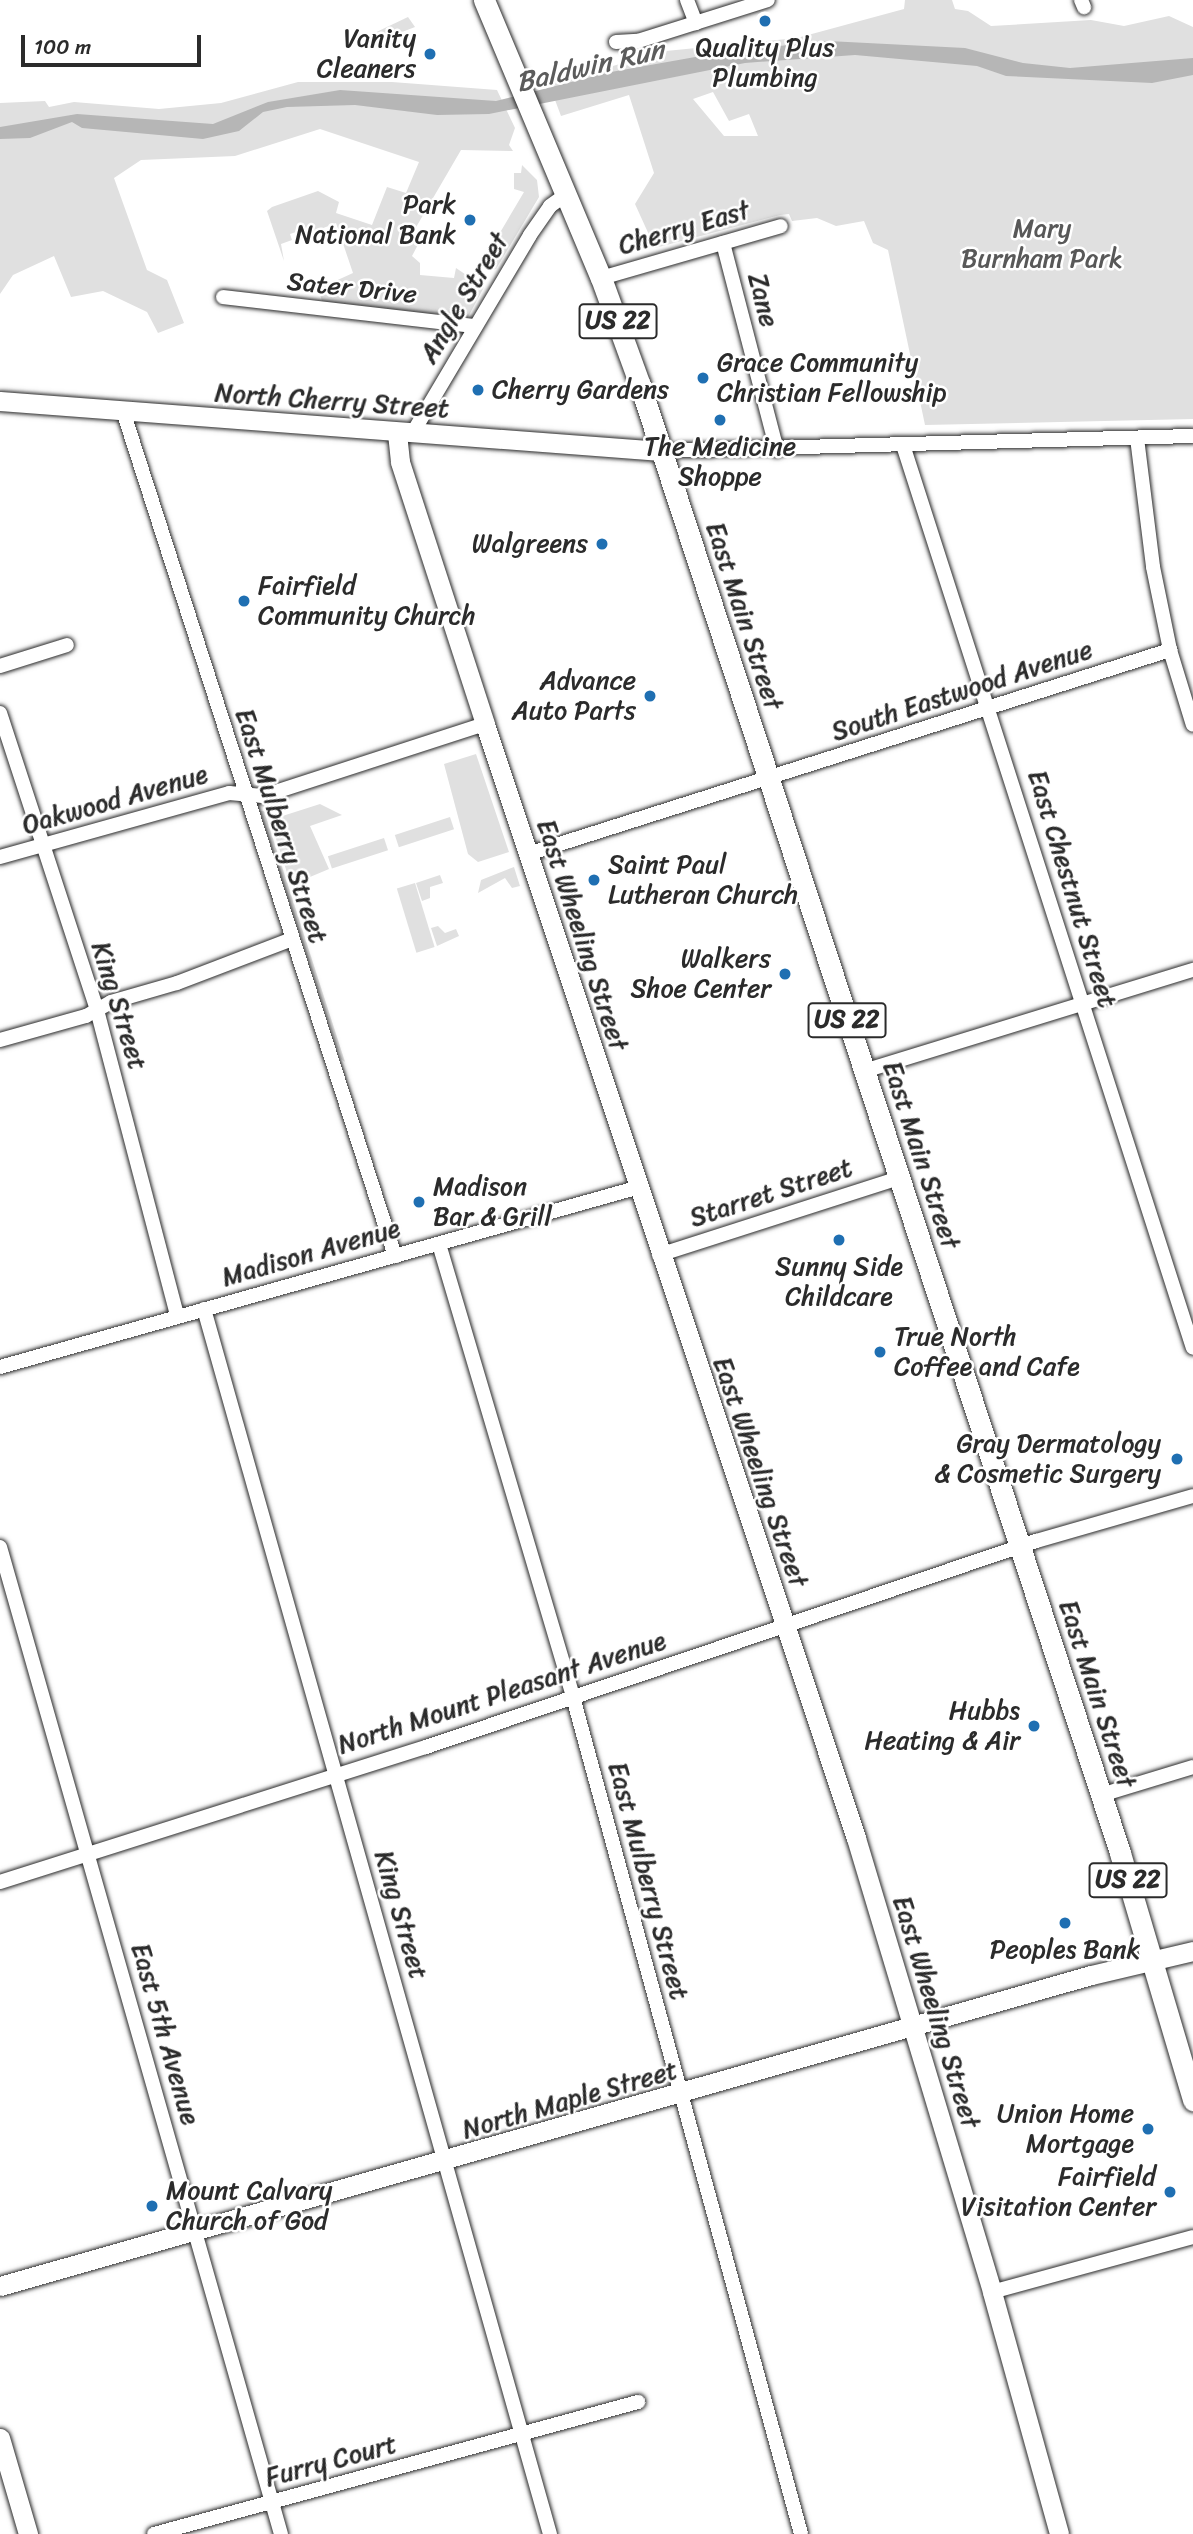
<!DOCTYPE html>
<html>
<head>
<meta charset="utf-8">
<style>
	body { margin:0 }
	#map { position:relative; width:1193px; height:2534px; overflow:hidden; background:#fff; font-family:Sriracha,sans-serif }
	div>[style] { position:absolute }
	.green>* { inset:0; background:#e0e0e0; transform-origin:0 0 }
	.water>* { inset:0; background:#b6b6b6 }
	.roads { filter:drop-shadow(0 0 2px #2b2b2b) drop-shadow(0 0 2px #2b2b2b) }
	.street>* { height:14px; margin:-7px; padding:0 7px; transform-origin:7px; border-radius:7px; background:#fff }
	.secondary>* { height:19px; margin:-9.5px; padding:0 9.5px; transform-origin:9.5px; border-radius:9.5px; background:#fff }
	.primary>* { height:21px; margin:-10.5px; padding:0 10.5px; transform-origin:10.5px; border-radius:10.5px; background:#fff }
	.dots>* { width:19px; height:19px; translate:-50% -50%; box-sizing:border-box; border:4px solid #fff; border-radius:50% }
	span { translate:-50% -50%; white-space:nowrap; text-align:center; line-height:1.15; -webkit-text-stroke:5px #fff; paint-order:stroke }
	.shield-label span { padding:2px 5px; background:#fff; border:2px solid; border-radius:5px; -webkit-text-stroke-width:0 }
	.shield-label { font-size:24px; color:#2b2b2b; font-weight:700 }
	.poi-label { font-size:26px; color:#2b2b2b }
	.right { translate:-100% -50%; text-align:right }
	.left { translate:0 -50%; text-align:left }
	.street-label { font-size:26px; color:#2b2b2b }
	.park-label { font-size:26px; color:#585858 }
	.water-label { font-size:28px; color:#5c5c5c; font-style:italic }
	.scale { position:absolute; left:21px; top:35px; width:180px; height:32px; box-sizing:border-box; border:4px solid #2b2b2b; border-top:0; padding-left:9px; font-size:21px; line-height:24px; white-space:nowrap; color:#2b2b2b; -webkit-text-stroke:5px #fff; paint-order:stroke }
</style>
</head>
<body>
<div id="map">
	<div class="green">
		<div style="clip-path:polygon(evenodd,905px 0,952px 0,955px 9px,968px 11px,991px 26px,1091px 20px,1124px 26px,1169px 16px,1193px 27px,1193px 419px,925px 425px,888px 250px,873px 243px,864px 221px,836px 226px,817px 218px,792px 221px,789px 214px,780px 215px,655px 248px,635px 204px,654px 173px,629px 95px,561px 116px,549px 84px,666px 51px,797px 38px,904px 9px,905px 0,713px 92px,729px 121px,749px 114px,758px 136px,724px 136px,693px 99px,713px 92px)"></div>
		<div style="clip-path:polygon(408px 17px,415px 27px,371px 44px,368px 36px)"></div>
		<div style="clip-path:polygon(298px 82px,392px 82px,497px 90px,515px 128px,509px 145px,513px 151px,461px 150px,415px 229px,421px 239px,412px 256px,420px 263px,420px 275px,454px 278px,456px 268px,484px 287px,467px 319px,323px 304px,316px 282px,331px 283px,353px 273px,336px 223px,298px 238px,296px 232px,290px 234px,292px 240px,281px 244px,284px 261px,267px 211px,272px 207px,318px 191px,339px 202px,336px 213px,372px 225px,387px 187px,406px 193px,419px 162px,320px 129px,235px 156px,141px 160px,114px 178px,147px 270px,167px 280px,184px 323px,158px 333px,147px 312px,103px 291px,71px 297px,54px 256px,13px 275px,0 294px,0 103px,45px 101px,49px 107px,74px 102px,159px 109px,221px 103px)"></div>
		<div style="clip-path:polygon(522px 165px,537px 180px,539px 197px,496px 269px,488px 271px,482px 263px,524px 192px,514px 189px,514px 173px,521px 173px)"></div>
		<div style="clip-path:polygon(476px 754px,509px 852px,478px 862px,468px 854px,444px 764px)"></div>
		<div style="clip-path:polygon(320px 804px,342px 815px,310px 826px,329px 869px,291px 885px,270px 820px)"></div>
		<div style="clip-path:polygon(260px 811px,264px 811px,345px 1062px,341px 1059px)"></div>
		<div style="left:450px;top:817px;width:13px;height:58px;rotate:72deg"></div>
		<div style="left:384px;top:838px;width:13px;height:59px;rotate:72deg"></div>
		<div style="clip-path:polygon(514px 867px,520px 886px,512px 888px,505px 878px,478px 893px,481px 880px)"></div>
		<div style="clip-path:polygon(440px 875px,443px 883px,430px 887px,430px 898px,422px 901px,416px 883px)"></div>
		<div style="left:415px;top:883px;width:67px;height:19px;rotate:73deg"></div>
		<div style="clip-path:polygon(438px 926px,445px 933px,456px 929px,459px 936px,437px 946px,431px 928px)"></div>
	</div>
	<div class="water">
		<div style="clip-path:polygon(828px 41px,965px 48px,1023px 63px,1070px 68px,1193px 58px,1193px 75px,1152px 83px,1006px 76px,977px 66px,855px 55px,745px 63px,489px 114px,437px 115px,355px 105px,287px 107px,263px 112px,239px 131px,203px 139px,82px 128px,72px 122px,30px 138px,0 139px,0 127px,77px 114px,213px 124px,268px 102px,340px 90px,496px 101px,611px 72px,729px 51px)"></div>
	</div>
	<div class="roads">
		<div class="street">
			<div style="left:687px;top:0;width:25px;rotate:69deg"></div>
			<div style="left:1081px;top:0;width:8px;rotate:67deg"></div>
			<div style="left:616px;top:42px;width:22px;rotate:-3deg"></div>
			<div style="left:638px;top:41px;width:136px;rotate:-17.5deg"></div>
			<div style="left:723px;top:243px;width:214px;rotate:75.4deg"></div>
			<div style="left:601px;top:278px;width:187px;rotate:-16.1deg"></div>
			<div style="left:223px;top:297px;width:254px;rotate:6.6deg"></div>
			<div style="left:123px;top:411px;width:888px;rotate:72.16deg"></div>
			<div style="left:412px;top:434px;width:231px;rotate:-59.3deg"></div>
			<div style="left:530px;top:235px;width:35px;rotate:-55deg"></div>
			<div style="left:550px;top:206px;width:19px;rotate:-35deg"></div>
			<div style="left:1137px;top:438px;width:130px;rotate:82.9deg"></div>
			<div style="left:1153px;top:567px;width:85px;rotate:78.4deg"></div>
			<div style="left:1170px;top:650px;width:78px;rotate:73deg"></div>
			<div style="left:903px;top:445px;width:948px;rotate:72.2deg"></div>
			<div style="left:661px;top:451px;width:532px;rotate:-1.62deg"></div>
			<div style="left:0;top:666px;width:70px;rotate:-17.4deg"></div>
			<div style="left:0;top:713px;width:312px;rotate:71.9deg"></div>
			<div style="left:97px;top:1010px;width:316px;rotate:75.3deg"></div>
			<div style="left:528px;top:854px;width:674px;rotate:-17.63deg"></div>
			<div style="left:0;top:857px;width:238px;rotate:-15.6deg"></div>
			<div style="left:229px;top:793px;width:34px;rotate:5deg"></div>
			<div style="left:263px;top:796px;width:233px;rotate:-18deg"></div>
			<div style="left:0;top:1040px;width:89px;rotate:-15.6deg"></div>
			<div style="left:86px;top:1016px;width:29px;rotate:-29deg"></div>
			<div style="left:111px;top:1002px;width:69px;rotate:-16.1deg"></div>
			<div style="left:177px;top:983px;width:123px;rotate:-20.9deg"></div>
			<div style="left:864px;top:1071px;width:344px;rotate:-17.1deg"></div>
			<div style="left:439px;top:1244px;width:472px;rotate:73.5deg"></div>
			<div style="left:573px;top:1697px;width:867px;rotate:74.76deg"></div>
			<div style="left:659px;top:1255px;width:252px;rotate:-17.8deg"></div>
			<div style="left:204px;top:1309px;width:1273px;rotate:74.23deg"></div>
			<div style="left:0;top:1367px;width:661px;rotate:-15.72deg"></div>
			<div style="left:0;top:1547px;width:1026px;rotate:74.11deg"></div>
			<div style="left:1101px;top:1795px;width:96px;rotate:-16.9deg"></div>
			<div style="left:0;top:1882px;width:447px;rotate:-17.6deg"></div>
			<div style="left:426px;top:1747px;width:644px;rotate:-18.66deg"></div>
			<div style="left:1036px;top:1541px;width:163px;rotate:-16deg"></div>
			<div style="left:992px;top:2292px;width:208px;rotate:-15.3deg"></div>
			<div style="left:154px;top:2534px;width:502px;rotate:-15.26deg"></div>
		</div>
		<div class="secondary">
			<div style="left:0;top:401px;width:663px;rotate:4.33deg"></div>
			<div style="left:397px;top:433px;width:29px;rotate:84deg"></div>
			<div style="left:400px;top:462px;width:275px;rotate:72deg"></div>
			<div style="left:485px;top:724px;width:1174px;rotate:71.58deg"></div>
			<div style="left:856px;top:1838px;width:474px;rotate:73.3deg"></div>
			<div style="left:992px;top:2292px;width:251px;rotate:74.5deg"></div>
			<div style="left:0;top:2286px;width:1134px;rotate:-15.91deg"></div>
			<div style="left:1091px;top:1975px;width:105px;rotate:-13.2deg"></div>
			<div style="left:0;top:2438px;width:100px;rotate:73.7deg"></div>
		</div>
		<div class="primary">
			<div style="left:484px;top:0;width:302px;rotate:67.2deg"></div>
			<div style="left:601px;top:278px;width:114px;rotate:70deg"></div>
			<div style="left:640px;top:385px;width:1544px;rotate:71.89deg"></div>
			<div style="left:1120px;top:1853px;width:258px;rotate:73.5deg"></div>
		</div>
	</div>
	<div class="dots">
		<div style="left:765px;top:21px;background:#1f6fb2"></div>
		<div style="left:430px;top:54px;background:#1f6fb2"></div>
		<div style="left:470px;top:220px;background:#1f6fb2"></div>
		<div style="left:703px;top:378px;background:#1f6fb2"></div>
		<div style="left:478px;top:390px;background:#1f6fb2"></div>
		<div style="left:720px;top:420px;background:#1f6fb2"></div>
		<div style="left:602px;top:544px;background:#1f6fb2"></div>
		<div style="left:244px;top:601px;background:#1f6fb2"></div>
		<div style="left:650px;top:696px;background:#1f6fb2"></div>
		<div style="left:594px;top:880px;background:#1f6fb2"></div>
		<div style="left:785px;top:974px;background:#1f6fb2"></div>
		<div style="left:419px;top:1202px;background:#1f6fb2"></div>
		<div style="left:839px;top:1240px;background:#1f6fb2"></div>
		<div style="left:880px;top:1352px;background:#1f6fb2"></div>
		<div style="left:1177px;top:1459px;background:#1f6fb2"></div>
		<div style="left:1034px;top:1726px;background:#1f6fb2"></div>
		<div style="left:1065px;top:1923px;background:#1f6fb2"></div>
		<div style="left:1148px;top:2129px;background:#1f6fb2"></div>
		<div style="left:1170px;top:2192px;background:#1f6fb2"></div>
		<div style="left:152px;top:2206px;background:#1f6fb2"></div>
	</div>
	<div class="shield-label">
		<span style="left:618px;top:321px">US 22</span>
		<span style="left:847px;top:1020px">US 22</span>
		<span style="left:1128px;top:1880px">US 22</span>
	</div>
	<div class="poi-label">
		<span class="right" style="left:416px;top:54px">Vanity<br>Cleaners</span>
		<span style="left:765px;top:63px">Quality Plus<br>Plumbing</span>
		<span class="right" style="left:456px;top:220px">Park<br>National Bank</span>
		<span class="left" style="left:717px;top:378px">Grace Community<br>Christian Fellowship</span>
		<span class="left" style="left:492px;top:390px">Cherry Gardens</span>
		<span style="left:720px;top:462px">The Medicine<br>Shoppe</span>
		<span class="right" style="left:588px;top:544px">Walgreens</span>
		<span class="left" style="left:258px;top:601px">Fairfield<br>Community Church</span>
		<span class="right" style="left:636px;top:696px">Advance<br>Auto Parts</span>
		<span class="left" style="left:608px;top:880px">Saint Paul<br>Lutheran Church</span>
		<span class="right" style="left:771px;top:974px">Walkers<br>Shoe Center</span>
		<span class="left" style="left:433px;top:1202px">Madison<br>Bar &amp; Grill</span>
		<span style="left:839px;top:1282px">Sunny Side<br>Childcare</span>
		<span class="left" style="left:894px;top:1352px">True North<br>Coffee and Cafe</span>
		<span class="right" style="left:1161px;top:1459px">Gray Dermatology<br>&amp; Cosmetic Surgery</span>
		<span class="right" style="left:1020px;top:1726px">Hubbs<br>Heating &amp; Air</span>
		<span style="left:1065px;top:1950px">Peoples Bank</span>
		<span class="right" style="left:1134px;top:2129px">Union Home<br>Mortgage</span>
		<span class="right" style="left:1156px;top:2192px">Fairfield<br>Visitation Center</span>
		<span class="left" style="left:166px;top:2206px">Mount Calvary<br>Church of God</span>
	</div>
	<div class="street-label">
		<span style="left:684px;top:228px;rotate:-16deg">Cherry East</span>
		<span style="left:352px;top:288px;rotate:6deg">Sater Drive</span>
		<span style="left:464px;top:298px;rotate:-59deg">Angle Street</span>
		<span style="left:763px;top:300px;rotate:76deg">Zane</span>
		<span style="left:332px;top:401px;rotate:4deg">North Cherry Street</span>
		<span style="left:744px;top:616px;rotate:72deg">East Main Street</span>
		<span style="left:962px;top:691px;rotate:-18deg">South Eastwood Avenue</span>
		<span style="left:115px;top:800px;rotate:-16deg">Oakwood Avenue</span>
		<span style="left:281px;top:826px;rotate:72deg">East Mulberry Street</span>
		<span style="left:1072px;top:889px;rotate:73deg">East Chestnut Street</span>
		<span style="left:582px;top:935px;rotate:72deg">East Wheeling Street</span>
		<span style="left:119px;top:1006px;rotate:73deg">King Street</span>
		<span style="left:921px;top:1155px;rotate:72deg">East Main Street</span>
		<span style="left:771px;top:1193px;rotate:-18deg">Starret Street</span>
		<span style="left:311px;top:1253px;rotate:-16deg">Madison Avenue</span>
		<span style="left:760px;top:1472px;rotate:71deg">East Wheeling Street</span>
		<span style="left:502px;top:1693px;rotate:-18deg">North Mount Pleasant Avenue</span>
		<span style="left:1097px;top:1694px;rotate:72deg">East Main Street</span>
		<span style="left:648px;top:1881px;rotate:75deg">East Mulberry Street</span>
		<span style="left:401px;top:1915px;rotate:74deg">King Street</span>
		<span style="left:936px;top:2012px;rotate:73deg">East Wheeling Street</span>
		<span style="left:165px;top:2034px;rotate:74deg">East 5th Avenue</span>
		<span style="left:570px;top:2100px;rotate:-16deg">North Maple Street</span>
		<span style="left:331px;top:2461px;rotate:-15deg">Furry Court</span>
	</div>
	<div class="park-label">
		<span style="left:1042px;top:244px">Mary<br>Burnham Park</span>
	</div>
	<div class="water-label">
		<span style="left:590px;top:66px;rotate:-13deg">Baldwin Run</span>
	</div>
	<div class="scale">100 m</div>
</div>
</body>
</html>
